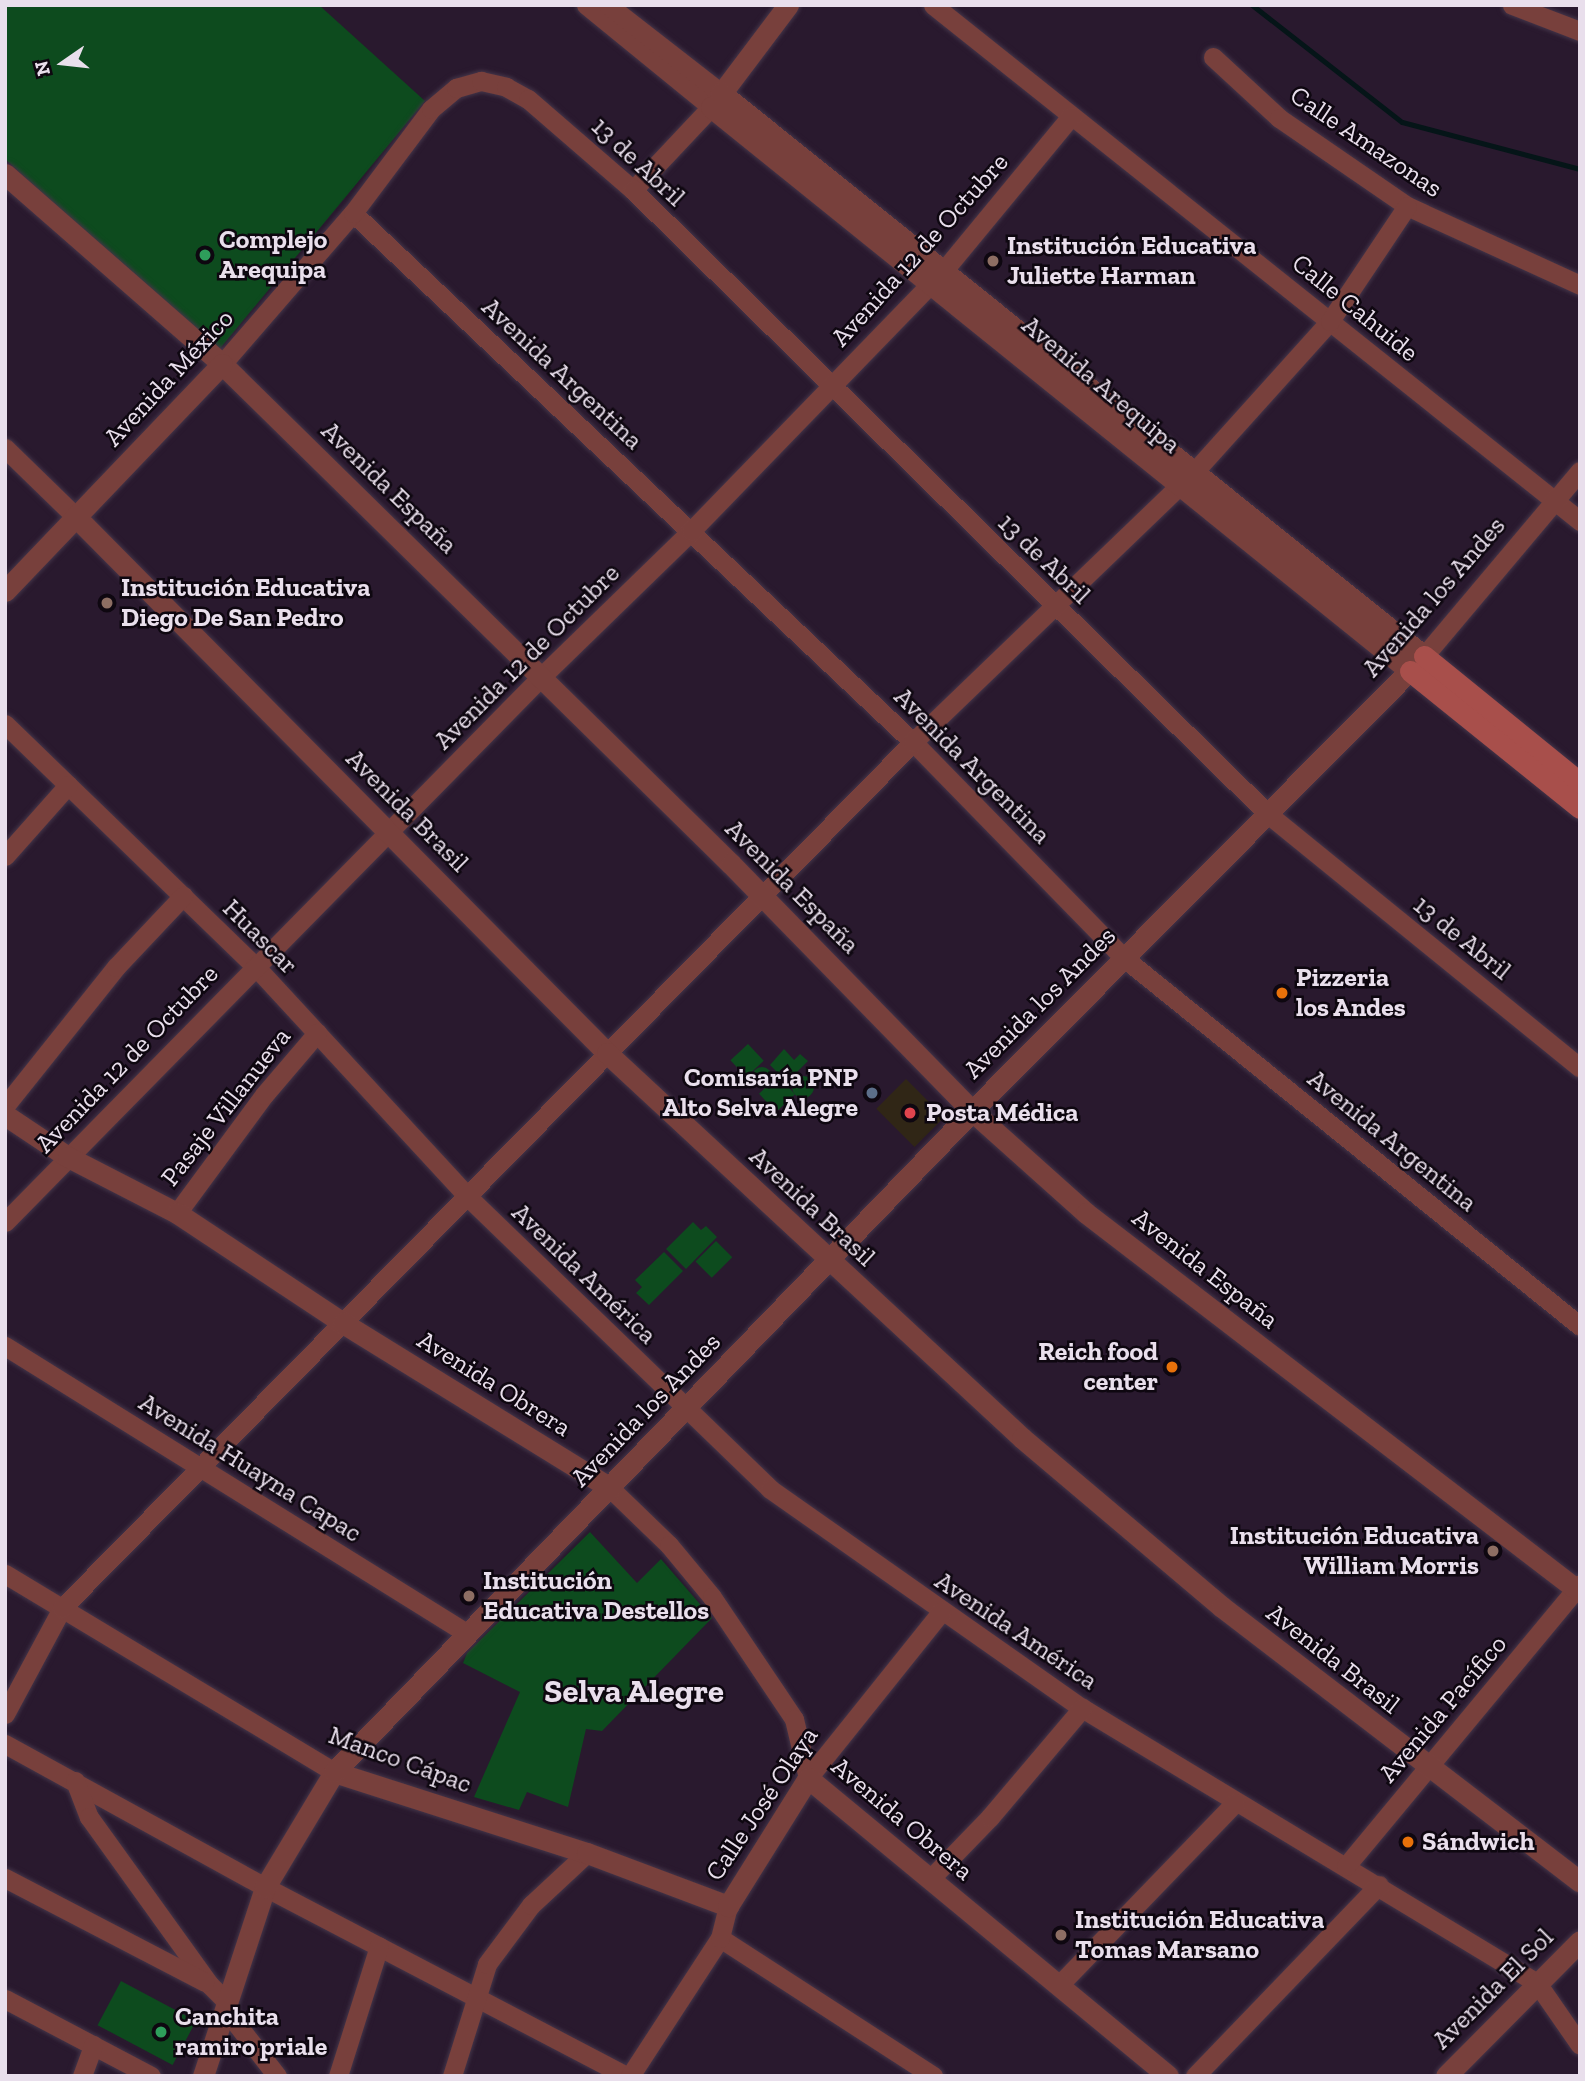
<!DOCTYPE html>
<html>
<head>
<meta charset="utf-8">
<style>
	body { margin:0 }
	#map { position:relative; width:1585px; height:2081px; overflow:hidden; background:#29192e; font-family:"Zilla Slab",serif }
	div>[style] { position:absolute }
	.medical>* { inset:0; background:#302616; transform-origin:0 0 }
	.green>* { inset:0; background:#0d4b1e; transform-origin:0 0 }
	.round { border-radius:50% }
	.stream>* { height:5px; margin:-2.5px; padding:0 2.5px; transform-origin:2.5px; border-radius:2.5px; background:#051518 }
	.roads { filter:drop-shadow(0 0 2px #443549) drop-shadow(0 0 2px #443549) }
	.minor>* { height:19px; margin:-9.5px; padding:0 9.5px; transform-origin:9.5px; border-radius:9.5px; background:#78403c }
	.tertiary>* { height:21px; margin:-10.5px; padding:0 10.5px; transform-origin:10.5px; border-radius:10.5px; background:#78403c }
	.secondary>* { height:21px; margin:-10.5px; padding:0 10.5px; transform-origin:10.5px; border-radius:10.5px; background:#a84f4b }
	.dots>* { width:19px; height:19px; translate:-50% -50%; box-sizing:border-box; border:4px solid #0e0710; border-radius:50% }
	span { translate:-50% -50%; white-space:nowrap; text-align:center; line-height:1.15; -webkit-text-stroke:5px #0e0710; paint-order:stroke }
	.street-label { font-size:26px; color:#e9dfec }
	.poi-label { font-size:26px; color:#e9dfec; font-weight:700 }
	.left { translate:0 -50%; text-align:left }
	.right { translate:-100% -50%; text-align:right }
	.district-label { font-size:33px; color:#e9dfec; font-weight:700 }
	.frame { position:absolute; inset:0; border:7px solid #e9dfec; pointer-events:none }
	.north { position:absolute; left:28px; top:28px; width:70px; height:70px; -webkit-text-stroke:5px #0e0710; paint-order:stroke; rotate:256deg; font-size:19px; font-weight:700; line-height:28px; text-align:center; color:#e9dfec }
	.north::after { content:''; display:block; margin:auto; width:24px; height:32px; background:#e9dfec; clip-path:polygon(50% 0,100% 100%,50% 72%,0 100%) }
</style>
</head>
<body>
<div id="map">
	<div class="medical">
		<div style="left:906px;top:1079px;width:54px;height:42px;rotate:45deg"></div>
	</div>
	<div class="green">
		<div style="clip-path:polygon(5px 5px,319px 5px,425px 101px,218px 351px,5px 159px)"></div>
		<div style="left:748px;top:1044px;width:23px;height:24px;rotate:47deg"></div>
		<div style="clip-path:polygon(784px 1049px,794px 1060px,800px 1054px,808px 1061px,787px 1082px,770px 1065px)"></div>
		<div class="round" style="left:752px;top:1067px;width:20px;height:20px"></div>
		<div class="round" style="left:792px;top:1076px;width:22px;height:22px"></div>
		<div style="left:778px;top:1076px;width:25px;height:26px;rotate:47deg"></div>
		<div style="clip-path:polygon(693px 1222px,701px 1230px,706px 1226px,717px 1237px,686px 1269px,666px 1249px)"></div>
		<div style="left:716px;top:1241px;width:23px;height:29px;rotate:45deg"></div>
		<div style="clip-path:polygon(664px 1252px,683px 1271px,649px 1305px,636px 1293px,642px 1287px,635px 1280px)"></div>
		<div style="clip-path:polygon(590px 1532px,637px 1583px,661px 1559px,712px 1618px,602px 1731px,586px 1729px,568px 1807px,527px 1792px,519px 1810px,474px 1797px,520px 1692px,463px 1663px,467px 1653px)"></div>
		<div style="left:121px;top:1981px;width:85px;height:50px;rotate:28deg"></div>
	</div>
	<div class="stream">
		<div style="left:1252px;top:5px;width:190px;rotate:38deg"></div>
		<div style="left:1402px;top:122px;width:184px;rotate:14.8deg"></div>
	</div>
	<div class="roads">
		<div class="minor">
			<div style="left:586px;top:5px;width:161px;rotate:39.2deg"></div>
			<div style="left:711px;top:107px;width:114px;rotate:133.2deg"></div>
			<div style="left:608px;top:5px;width:143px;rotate:37.9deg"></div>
			<div style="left:933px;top:5px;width:828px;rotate:38.57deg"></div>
			<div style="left:1512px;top:5px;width:73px;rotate:20.9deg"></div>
			<div style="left:1213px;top:57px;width:90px;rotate:42.7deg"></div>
			<div style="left:1279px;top:118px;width:155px;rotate:34.5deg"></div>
			<div style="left:1407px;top:206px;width:190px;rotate:24.5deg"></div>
			<div style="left:353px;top:213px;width:770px;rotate:43.37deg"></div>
			<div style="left:913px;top:742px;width:302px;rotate:45.7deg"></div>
			<div style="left:1124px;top:958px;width:586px;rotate:38.9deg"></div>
			<div style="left:222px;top:364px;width:200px;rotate:-49.1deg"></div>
			<div style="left:353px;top:213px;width:130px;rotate:-53.1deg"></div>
			<div style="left:431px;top:109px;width:33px;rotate:-40deg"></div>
			<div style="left:456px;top:88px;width:26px;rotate:-16deg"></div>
			<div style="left:481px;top:81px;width:26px;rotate:13deg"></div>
			<div style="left:506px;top:87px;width:25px;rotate:29deg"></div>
			<div style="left:528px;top:99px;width:139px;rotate:40.9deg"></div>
			<div style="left:633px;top:190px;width:890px;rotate:44.5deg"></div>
			<div style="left:1268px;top:814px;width:402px;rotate:39.1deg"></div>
			<div style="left:5px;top:448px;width:100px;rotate:44.2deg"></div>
			<div style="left:1424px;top:656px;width:242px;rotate:-49.9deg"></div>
			<div style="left:5px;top:724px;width:348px;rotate:44.1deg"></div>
			<div style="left:255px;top:966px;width:313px;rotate:47.3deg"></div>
			<div style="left:467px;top:1196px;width:421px;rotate:44deg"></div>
			<div style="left:770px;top:1489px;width:381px;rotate:35.1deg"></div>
			<div style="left:1082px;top:1708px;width:532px;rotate:31.15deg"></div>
			<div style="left:1537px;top:1983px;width:75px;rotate:55.3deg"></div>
			<div style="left:5px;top:856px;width:95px;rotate:-48.4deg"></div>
			<div style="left:5px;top:1106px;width:178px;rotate:-51.4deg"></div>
			<div style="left:116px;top:967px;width:98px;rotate:-46.7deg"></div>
			<div style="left:177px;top:1213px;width:147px;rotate:-53.6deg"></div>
			<div style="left:264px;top:1095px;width:82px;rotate:-49.5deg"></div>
			<div style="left:5px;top:1222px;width:766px;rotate:-45.48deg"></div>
			<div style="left:542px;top:676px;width:208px;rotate:-44.2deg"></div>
			<div style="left:691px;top:531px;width:365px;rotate:-45.9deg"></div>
			<div style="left:945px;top:269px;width:198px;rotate:-50.5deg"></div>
			<div style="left:5px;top:1346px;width:545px;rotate:31.88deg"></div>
			<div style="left:610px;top:1488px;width:82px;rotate:44deg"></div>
			<div style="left:669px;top:1545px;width:67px;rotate:50.4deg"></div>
			<div style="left:712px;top:1597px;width:147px;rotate:56.1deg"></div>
			<div style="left:794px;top:1719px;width:61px;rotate:76.7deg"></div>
			<div style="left:5px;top:1574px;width:384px;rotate:31deg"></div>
			<div style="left:5px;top:1714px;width:120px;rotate:-61.7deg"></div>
			<div style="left:62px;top:1608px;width:1214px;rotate:-45.5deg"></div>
			<div style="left:913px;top:742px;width:390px;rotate:-43.9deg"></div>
			<div style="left:1194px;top:472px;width:203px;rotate:-48deg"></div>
			<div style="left:1330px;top:321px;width:138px;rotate:-56.2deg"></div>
			<div style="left:5px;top:1744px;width:297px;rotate:28.8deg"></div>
			<div style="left:265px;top:1887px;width:407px;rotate:27.6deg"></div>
			<div style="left:808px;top:1778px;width:213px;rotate:-51.3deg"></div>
			<div style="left:75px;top:1781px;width:39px;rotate:69deg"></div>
			<div style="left:89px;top:1817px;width:206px;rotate:54.3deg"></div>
			<div style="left:209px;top:1984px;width:25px;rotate:45deg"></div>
			<div style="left:1346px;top:1866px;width:366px;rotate:-50.3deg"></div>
			<div style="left:5px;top:1878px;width:225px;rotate:27.5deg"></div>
			<div style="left:930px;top:1879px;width:86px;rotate:-45.9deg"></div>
			<div style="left:990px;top:1817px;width:143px;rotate:-49.8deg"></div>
			<div style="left:720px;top:1938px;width:254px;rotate:32.9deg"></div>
			<div style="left:1059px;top:1985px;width:253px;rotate:-46deg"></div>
			<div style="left:5px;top:1999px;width:165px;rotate:27.8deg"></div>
			<div style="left:225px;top:2009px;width:85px;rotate:52.2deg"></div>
			<div style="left:82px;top:2076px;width:33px;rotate:-70deg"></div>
			<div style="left:338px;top:2076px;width:136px;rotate:-72.5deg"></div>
			<div style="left:452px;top:2076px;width:117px;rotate:-72.6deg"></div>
			<div style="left:487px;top:1964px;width:74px;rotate:-53.3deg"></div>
			<div style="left:531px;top:1905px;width:76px;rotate:-42.9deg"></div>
			<div style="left:630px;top:2076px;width:165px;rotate:-56.9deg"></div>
			<div style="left:720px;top:1938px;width:33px;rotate:-76deg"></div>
			<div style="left:1195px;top:2076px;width:265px;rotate:-46.1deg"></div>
		</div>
		<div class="tertiary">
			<div style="left:788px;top:5px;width:128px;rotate:127deg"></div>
			<div style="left:711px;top:107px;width:898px;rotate:38.9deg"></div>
			<div style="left:5px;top:174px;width:288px;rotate:41.2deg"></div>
			<div style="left:222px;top:364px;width:713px;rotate:44.49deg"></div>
			<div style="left:731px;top:864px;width:345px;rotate:45.7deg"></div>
			<div style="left:972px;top:1111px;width:153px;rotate:41.8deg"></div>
			<div style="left:1086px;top:1213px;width:623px;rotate:37.5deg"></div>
			<div style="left:77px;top:518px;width:753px;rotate:45.27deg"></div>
			<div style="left:607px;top:1053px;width:566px;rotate:42.85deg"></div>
			<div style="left:1022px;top:1438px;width:262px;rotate:40.2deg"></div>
			<div style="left:1222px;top:1607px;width:451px;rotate:37.5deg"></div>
			<div style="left:5px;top:591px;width:314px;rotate:-46.3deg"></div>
			<div style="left:5px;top:1115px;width:76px;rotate:33.7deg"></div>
			<div style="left:68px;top:1157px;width:123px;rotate:27.2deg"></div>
			<div style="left:177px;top:1213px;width:199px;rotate:33.5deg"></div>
			<div style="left:343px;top:1323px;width:314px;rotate:31.7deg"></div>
			<div style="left:334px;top:1772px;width:266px;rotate:17.8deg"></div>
			<div style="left:587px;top:1853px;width:151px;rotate:20.6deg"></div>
			<div style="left:728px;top:1906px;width:151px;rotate:-58deg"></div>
			<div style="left:808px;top:1778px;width:467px;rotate:39.6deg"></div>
			<div style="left:203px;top:2076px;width:199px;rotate:-71.8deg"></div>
			<div style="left:265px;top:1887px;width:134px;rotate:-59deg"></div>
			<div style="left:334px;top:1772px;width:919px;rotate:-46.01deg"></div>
			<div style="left:972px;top:1111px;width:641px;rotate:-45.19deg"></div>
			<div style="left:1424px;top:656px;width:901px;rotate:-141.31deg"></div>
			<div style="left:1446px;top:2076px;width:190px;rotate:-45.2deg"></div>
		</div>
		<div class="secondary">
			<div style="left:1424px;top:656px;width:201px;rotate:39.1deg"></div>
			<div style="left:1410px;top:671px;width:218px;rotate:38.9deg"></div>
		</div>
	</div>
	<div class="dots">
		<div style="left:205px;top:255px;background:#2e9e5b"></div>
		<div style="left:993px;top:261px;background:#8d6e63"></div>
		<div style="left:107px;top:603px;background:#8d6e63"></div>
		<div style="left:1282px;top:993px;background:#e8710a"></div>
		<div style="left:872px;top:1093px;background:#5c6f8a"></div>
		<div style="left:910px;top:1113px;background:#e0444e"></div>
		<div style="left:1172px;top:1367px;background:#e8710a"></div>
		<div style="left:1493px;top:1551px;background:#8d6e63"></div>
		<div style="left:469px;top:1596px;background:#8d6e63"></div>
		<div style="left:1408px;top:1842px;background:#e8710a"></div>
		<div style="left:1061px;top:1935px;background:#8d6e63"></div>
		<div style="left:161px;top:2032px;background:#2e9e5b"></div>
	</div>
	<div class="street-label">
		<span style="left:1366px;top:142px;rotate:34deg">Calle Amazonas</span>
		<span style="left:638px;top:162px;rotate:43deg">13 de Abril</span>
		<span style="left:920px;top:250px;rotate:-48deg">Avenida 12 de Octubre</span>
		<span style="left:1355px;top:308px;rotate:39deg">Calle Cahuide</span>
		<span style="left:562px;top:374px;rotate:43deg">Avenida Argentina</span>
		<span style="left:169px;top:378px;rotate:-47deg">Avenida México</span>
		<span style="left:1101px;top:385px;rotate:40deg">Avenida Arequipa</span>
		<span style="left:389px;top:488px;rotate:44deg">Avenida España</span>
		<span style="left:1044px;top:559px;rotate:44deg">13 de Abril</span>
		<span style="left:1434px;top:597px;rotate:-49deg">Avenida los Andes</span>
		<span style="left:527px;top:657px;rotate:-45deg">Avenida 12 de Octubre</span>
		<span style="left:972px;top:766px;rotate:45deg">Avenida Argentina</span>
		<span style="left:407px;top:811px;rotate:45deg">Avenida Brasil</span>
		<span style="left:792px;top:887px;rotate:45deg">Avenida España</span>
		<span style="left:260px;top:937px;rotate:45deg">Huascar</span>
		<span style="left:1462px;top:938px;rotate:39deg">13 de Abril</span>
		<span style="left:1040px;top:1003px;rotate:-45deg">Avenida los Andes</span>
		<span style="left:127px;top:1059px;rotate:-46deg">Avenida 12 de Octubre</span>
		<span style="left:226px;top:1107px;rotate:-52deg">Pasaje Villanueva</span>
		<span style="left:1392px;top:1141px;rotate:39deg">Avenida Argentina</span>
		<span style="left:812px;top:1207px;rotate:43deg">Avenida Brasil</span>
		<span style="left:1205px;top:1269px;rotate:38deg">Avenida España</span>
		<span style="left:584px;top:1274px;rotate:44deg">Avenida América</span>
		<span style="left:494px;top:1384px;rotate:32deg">Avenida Obrera</span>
		<span style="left:646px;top:1410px;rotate:-46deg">Avenida los Andes</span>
		<span style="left:250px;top:1468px;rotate:32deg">Avenida Huayna Capac</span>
		<span style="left:1016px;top:1631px;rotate:34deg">Avenida América</span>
		<span style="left:1333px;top:1659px;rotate:38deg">Avenida Brasil</span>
		<span style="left:1443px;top:1709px;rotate:-50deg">Avenida Pacífico</span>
		<span style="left:400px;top:1760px;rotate:20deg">Manco Cápac</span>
		<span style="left:762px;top:1804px;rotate:-56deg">Calle José Olaya</span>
		<span style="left:902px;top:1819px;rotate:40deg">Avenida Obrera</span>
		<span style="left:1493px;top:1989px;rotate:-45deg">Avenida El Sol</span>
	</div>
	<div class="poi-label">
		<span class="left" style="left:219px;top:255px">Complejo<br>Arequipa</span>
		<span class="left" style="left:1007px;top:261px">Institución Educativa<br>Juliette Harman</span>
		<span class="left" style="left:121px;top:603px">Institución Educativa<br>Diego De San Pedro</span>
		<span class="left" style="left:1296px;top:993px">Pizzeria<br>los Andes</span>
		<span class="right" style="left:858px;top:1093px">Comisaría PNP<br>Alto Selva Alegre</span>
		<span class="left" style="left:926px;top:1113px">Posta Médica</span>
		<span class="right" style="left:1158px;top:1367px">Reich food<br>center</span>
		<span class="right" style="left:1479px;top:1551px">Institución Educativa<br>William Morris</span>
		<span class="left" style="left:483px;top:1596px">Institución<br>Educativa Destellos</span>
		<span class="left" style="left:1422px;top:1842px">Sándwich</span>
		<span class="left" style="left:1075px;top:1935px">Institución Educativa<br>Tomas Marsano</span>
		<span class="left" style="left:175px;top:2032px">Canchita<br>ramiro priale</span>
	</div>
	<div class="district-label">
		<span style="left:634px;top:1691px">Selva Alegre</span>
	</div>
	<div class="frame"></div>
	<div class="north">N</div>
</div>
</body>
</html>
